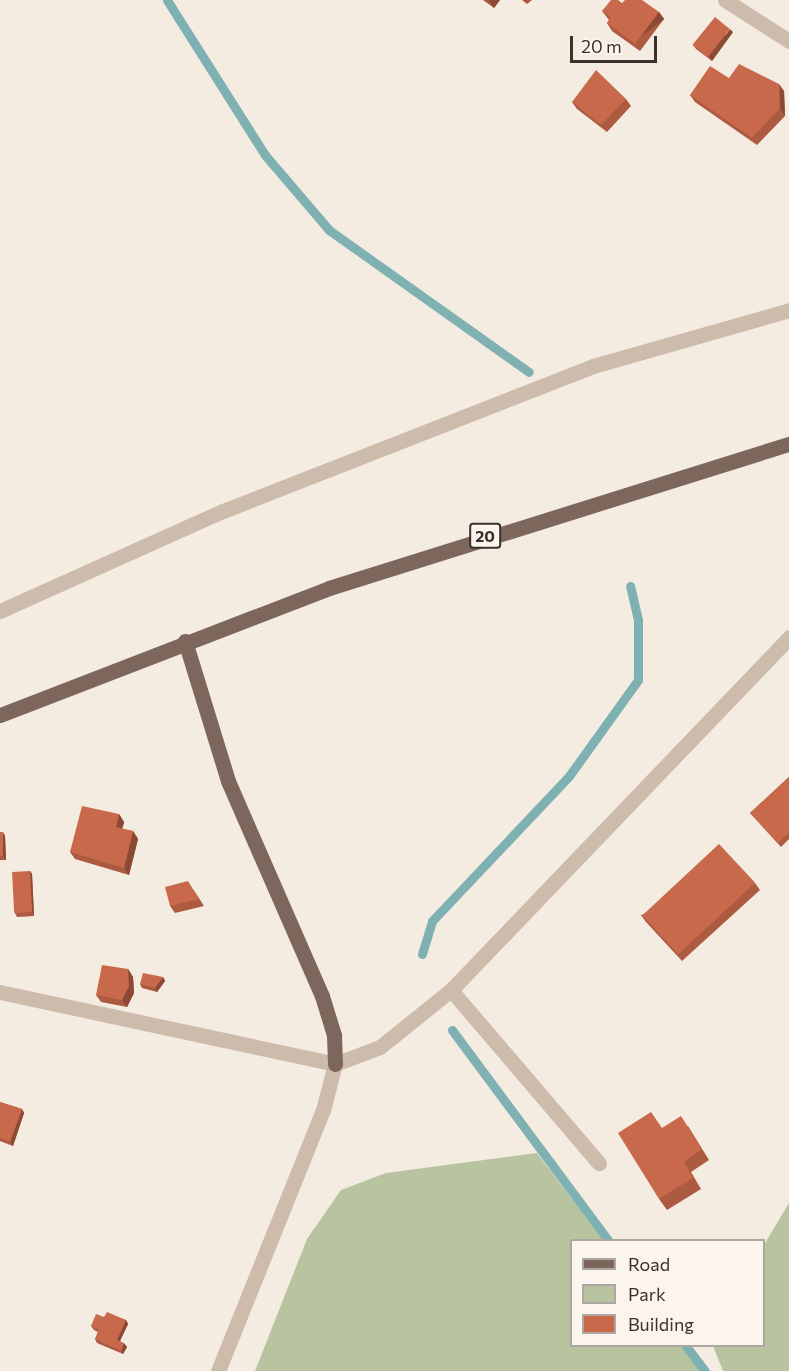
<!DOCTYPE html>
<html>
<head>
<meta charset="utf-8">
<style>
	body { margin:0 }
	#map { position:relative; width:789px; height:1371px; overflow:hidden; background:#f4ebe1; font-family:Commissioner,sans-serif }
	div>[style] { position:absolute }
	.green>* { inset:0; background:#b8c4a0 }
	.stream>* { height:9px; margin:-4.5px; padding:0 4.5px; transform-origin:4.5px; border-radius:4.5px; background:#7fb0b2 }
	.service>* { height:15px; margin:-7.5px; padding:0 7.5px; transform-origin:7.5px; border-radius:7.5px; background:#cdbbac }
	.minor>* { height:15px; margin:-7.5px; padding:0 7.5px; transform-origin:7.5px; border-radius:7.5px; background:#cdbbac }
	.tertiary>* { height:15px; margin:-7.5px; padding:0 7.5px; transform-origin:7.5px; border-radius:7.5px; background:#cdbbac }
	.primary>* { height:15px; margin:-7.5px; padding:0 7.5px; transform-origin:7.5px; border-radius:7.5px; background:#7d675c }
	.wall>* { inset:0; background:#ac5a40 }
	.shaded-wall>* { inset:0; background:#8c4a34; transform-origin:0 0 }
	.building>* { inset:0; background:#c8694b; transform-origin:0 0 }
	span { translate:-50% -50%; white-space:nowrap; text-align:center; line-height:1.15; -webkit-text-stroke:5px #fbf5ee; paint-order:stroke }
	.shield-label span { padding:2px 4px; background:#fbf5ee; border:2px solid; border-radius:4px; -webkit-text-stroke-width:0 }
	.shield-label { font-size:16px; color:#3b302b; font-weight:700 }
	.legend { position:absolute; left:570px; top:1239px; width:195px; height:108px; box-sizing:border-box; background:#fbf5ee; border:2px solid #aea6a0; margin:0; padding:8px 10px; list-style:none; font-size:18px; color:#3b302b }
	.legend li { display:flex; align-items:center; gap:12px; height:30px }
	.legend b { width:30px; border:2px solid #aea6a0 }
	.scale { position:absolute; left:570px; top:36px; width:87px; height:27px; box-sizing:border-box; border:3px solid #3b302b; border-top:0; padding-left:8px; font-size:18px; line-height:21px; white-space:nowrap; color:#3b302b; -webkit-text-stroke:4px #fbf5ee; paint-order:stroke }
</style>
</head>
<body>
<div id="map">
	<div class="green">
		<div style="clip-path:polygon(537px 1153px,603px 1240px,572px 1240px,572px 1346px,682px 1346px,702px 1371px,255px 1371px,307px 1239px,341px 1190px,386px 1173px)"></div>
		<div style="clip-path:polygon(789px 1203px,789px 1371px,723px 1371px,713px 1346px,764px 1346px,764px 1245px)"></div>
	</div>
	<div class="stream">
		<div style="left:167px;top:0;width:183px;rotate:57.7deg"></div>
		<div style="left:265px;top:155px;width:99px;rotate:49.5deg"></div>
		<div style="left:329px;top:230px;width:245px;rotate:35.4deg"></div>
		<div style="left:422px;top:954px;width:34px;rotate:-73deg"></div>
		<div style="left:432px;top:921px;width:199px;rotate:-46.6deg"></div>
		<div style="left:569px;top:776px;width:118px;rotate:-54.3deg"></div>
		<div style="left:638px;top:680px;width:60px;rotate:-90deg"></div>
		<div style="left:638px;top:620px;width:35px;rotate:-103deg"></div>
		<div style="left:452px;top:1030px;width:262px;rotate:53.4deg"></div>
		<div style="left:686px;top:1346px;width:31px;rotate:53deg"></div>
	</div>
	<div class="service">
		<div style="left:451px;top:990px;width:228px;rotate:49.5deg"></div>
	</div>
	<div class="minor">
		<div style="left:725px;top:0;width:76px;rotate:32.6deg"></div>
		<div style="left:0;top:611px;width:244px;rotate:-24.2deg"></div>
		<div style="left:223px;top:511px;width:397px;rotate:-21.4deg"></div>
		<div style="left:593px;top:366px;width:204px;rotate:-15.9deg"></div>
		<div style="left:0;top:992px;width:343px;rotate:12.1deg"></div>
	</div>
	<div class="tertiary">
		<div style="left:218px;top:1371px;width:281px;rotate:-68.1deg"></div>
		<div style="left:323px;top:1110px;width:48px;rotate:-75.4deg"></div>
		<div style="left:335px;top:1064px;width:48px;rotate:-20.7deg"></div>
		<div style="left:380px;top:1047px;width:91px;rotate:-38.8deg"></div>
		<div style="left:451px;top:990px;width:489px;rotate:-46.2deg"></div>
	</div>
	<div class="primary">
		<div style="left:185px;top:641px;width:146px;rotate:72.9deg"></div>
		<div style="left:228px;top:781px;width:235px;rotate:66.4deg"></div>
		<div style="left:322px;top:996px;width:41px;rotate:72.9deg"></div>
		<div style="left:334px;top:1035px;width:29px;rotate:88deg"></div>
		<div style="left:0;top:715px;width:353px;rotate:-21.1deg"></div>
		<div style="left:329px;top:588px;width:482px;rotate:-17.4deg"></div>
	</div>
	<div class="wall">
		<div style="clip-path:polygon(483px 0,500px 0,494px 8px)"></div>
		<div style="clip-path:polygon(522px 0,532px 0,527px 4px)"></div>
		<div style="clip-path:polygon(622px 3px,659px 12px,664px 19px,640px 51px,612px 31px,607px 23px,609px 20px,602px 11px)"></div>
		<div style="clip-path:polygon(733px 32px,712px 61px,696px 49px,694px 46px)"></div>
		<div style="clip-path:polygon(729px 78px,784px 91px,785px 116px,757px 145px,695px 102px,690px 95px)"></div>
		<div style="clip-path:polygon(626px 99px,631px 106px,607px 132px,577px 109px,572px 102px)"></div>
		<div style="clip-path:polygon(789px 777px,789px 839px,781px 847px,750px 813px)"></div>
		<div style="clip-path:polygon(119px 814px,124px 822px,122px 829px,133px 831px,138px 839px,129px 875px,75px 859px,70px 852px)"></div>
		<div style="clip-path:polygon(0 832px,5px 836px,6px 860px,0 860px)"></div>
		<div style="clip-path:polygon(30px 871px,32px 874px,34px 916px,17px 917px,15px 913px)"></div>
		<div style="clip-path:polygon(755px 883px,760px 890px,682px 961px,646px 922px,641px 915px)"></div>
		<div style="clip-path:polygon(193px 889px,204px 906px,175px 913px,170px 906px)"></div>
		<div style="clip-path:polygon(128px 969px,133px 977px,134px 993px,127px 1007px,101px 1002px,96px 995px)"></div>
		<div style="clip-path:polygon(163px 977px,165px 981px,157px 992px,142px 988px,140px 984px)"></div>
		<div style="clip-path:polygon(0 1102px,22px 1109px,24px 1113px,13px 1146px,0 1141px)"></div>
		<div style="clip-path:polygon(688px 1126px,709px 1160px,691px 1172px,701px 1189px,667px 1210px,659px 1199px,662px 1128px)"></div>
		<div style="clip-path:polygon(104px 1317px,126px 1320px,128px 1324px,120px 1341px,127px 1347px,123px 1354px,97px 1343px,95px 1339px,98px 1332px,94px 1330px,91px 1326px)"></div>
	</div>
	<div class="shaded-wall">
		<div style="clip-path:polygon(489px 0,500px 0,494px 8px,489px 1px)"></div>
		<div style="left:659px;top:12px;width:9px;height:40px;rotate:54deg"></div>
		<div style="clip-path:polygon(730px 29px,733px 32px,712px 61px,709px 57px)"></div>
		<div style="clip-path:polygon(779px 84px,784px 91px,785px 116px,780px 108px)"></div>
		<div style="clip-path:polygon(119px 814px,124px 822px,121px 834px,116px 827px)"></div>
		<div style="clip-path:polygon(133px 831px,138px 839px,129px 875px,124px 868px)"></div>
		<div style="clip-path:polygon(3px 832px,5px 836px,6px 860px,3px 856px)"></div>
		<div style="clip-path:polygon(30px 871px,32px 874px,34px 916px,32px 912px)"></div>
		<div style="clip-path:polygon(128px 969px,133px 977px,134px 993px,127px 1007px,122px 1000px)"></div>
		<div style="clip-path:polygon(163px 977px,165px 981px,157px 992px,155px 988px)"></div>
		<div style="clip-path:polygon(22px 1109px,24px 1113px,13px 1146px,10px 1142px)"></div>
		<div style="clip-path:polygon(126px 1320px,128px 1324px,119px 1343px,117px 1340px)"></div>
		<div style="clip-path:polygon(124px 1343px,127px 1347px,123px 1354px,121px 1351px)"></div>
	</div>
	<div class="building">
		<div style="clip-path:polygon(611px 0,618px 0,622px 3px,625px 0,642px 0,659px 12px,635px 44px,607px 23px,611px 17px,602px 11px)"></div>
		<div style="left:715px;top:17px;width:19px;height:36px;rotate:39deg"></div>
		<div style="clip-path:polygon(739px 64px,779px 84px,780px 108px,752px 138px,690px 95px,710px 66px,729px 78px)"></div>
		<div style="clip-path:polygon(596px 70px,626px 99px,601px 125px,572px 102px)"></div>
		<div style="clip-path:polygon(789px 777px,789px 833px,778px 843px,750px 813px)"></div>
		<div style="clip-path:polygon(82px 806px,119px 814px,116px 827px,133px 831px,124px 868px,70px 852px)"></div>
		<div style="left:0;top:832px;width:3px;height:24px"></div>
		<div style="left:719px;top:844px;width:53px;height:105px;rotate:47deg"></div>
		<div style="left:30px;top:871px;width:41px;height:18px;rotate:87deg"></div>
		<div style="clip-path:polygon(188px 881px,199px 899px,170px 906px,165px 887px)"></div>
		<div style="clip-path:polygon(102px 965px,128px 969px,129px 986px,122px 1000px,96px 995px)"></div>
		<div style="clip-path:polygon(143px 973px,163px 977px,155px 988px,140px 984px)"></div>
		<div style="clip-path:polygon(0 1102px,22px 1109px,10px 1142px,0 1138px)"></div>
		<div style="clip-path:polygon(651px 1112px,662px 1128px,681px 1116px,702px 1149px,684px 1162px,693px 1178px,659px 1199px,618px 1133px)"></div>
		<div style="clip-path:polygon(107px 1312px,126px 1320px,117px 1340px,124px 1343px,121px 1351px,95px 1339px,99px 1330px,91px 1326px,96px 1314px,104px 1317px)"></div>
	</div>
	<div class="shield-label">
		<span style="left:485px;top:536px">20</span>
	</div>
	<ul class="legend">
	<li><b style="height:8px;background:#7d675c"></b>Road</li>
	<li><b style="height:16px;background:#b8c4a0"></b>Park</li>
	<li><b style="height:16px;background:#c8694b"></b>Building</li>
	</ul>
	<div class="scale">20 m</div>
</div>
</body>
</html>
